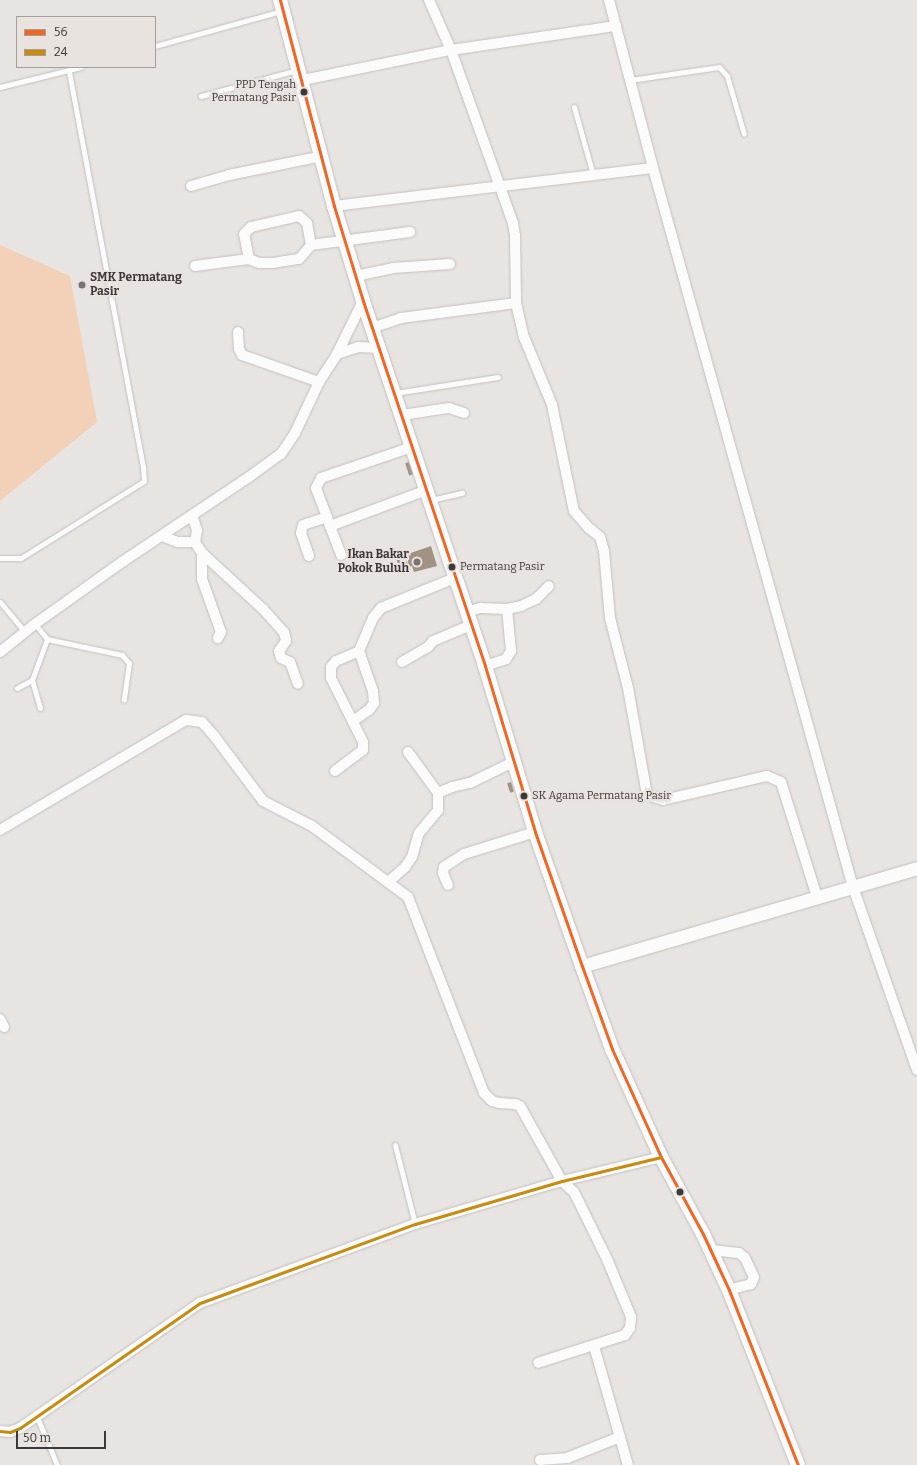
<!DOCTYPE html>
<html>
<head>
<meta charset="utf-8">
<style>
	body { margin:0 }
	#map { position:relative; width:917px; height:1465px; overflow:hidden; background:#e7e4e2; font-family:Bitter,serif }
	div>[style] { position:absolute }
	.green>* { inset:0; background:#f3d0b8 }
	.building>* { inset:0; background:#a29282; transform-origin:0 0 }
	.roads { filter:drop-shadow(0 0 1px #c2c0bf) drop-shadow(0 0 1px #c2c0bf) }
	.service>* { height:5px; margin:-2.5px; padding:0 2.5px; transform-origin:2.5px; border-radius:2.5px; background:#fbfbfb }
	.minor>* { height:10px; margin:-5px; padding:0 5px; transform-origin:5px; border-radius:5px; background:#fbfbfb }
	.tertiary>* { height:13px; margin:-6.5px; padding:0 6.5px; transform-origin:6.5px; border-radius:6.5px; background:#fbfbfb }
	.secondary>* { height:14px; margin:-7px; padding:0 7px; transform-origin:7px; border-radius:7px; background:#fbfbfb }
	.bus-1>* { height:3px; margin:-1.5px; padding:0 1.5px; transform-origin:1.5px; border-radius:1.5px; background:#f26522 }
	.bus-2>* { height:3px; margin:-1.5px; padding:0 1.5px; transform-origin:1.5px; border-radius:1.5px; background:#c88b0e }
	.dots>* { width:11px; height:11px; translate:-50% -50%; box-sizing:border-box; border:2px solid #e9e3e0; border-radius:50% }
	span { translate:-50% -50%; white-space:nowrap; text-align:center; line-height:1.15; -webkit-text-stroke:4px #e9e3e0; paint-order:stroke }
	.bus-label { font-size:11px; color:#3c3938 }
	.right { translate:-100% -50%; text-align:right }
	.left { translate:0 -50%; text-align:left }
	.poi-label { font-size:12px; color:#3c3938; font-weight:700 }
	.legend { position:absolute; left:16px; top:16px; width:140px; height:52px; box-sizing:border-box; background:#e9e3e0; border:1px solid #a49f9d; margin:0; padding:5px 7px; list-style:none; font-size:12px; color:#3c3938 }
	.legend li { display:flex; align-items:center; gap:8px; height:20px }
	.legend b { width:20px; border:1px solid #a49f9d }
	.scale { position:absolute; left:16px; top:1431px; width:90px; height:18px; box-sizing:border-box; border:2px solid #3c3938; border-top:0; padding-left:5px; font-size:12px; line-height:14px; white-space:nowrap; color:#3c3938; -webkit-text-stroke:3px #e9e3e0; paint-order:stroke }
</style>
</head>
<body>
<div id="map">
	<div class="green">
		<div style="clip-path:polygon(0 245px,70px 276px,97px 422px,0 501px)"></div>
	</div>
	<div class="building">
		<div style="left:409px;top:462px;width:13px;height:4px;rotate:72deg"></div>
		<div style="clip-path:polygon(431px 546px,437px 566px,414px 572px,412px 566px,400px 570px,396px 558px)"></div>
		<div style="clip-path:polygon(461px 561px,464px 569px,460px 570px,458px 563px)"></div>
		<div style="left:511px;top:782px;width:10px;height:4px;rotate:73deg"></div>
	</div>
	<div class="roads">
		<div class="service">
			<div style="left:155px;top:46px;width:131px;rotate:-15.5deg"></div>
			<div style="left:630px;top:80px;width:90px;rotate:-8.3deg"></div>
			<div style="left:719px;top:67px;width:12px;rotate:48deg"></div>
			<div style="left:727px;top:76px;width:60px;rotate:73.7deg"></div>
			<div style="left:0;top:87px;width:83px;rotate:-13.9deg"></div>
			<div style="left:201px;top:96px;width:99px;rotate:-15.2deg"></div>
			<div style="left:574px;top:107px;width:71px;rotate:74.4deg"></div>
			<div style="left:395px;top:393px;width:104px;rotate:-8.8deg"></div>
			<div style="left:431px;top:500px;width:32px;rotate:-13deg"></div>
			<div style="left:0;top:558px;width:21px"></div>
			<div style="left:21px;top:558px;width:145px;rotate:-32deg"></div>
			<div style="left:144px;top:481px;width:14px;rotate:-94deg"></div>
			<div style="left:143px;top:467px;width:404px;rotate:-100.6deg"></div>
			<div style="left:0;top:602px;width:39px;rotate:50deg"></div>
			<div style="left:35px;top:624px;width:19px;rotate:51deg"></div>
			<div style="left:47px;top:639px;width:44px;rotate:110.1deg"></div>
			<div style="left:32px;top:680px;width:29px;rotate:74deg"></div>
			<div style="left:47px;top:639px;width:77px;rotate:12deg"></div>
			<div style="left:122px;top:655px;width:11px;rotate:49deg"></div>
			<div style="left:129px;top:663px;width:37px;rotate:98deg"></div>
			<div style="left:17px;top:688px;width:17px;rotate:-28deg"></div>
			<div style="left:395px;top:1145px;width:81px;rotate:75.8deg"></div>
			<div style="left:37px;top:1417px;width:52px;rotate:67.4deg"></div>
		</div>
		<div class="minor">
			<div style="left:429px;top:0;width:55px;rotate:66.3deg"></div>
			<div style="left:451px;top:50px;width:184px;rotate:70.3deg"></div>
			<div style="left:513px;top:223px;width:13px;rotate:81deg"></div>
			<div style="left:515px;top:236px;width:67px;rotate:89.1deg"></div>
			<div style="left:516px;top:303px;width:35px;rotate:77deg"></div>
			<div style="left:524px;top:337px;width:74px;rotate:67.6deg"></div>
			<div style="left:552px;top:405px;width:108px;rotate:78.3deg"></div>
			<div style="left:574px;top:511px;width:23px;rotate:49deg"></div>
			<div style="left:589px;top:528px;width:14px;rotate:39deg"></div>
			<div style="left:600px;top:537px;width:15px;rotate:74deg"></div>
			<div style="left:604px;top:551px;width:67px;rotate:84.9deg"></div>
			<div style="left:610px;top:618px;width:72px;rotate:75.6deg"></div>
			<div style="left:628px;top:688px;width:109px;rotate:79.9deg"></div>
			<div style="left:647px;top:795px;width:17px;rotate:17deg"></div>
			<div style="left:663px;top:800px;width:107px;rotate:-13deg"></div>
			<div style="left:767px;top:776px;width:15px;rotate:23deg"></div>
			<div style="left:781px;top:782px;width:121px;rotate:72.6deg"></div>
			<div style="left:609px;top:0;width:174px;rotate:75.3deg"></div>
			<div style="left:653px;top:168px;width:746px;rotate:74.46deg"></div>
			<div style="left:853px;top:887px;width:194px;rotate:70.7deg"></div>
			<div style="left:303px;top:80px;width:151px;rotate:-11.5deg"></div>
			<div style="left:451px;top:50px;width:167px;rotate:-8.3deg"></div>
			<div style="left:191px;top:186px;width:40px;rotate:-16deg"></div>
			<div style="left:229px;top:175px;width:95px;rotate:-11.5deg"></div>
			<div style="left:334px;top:206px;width:321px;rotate:-6.8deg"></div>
			<div style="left:249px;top:259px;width:25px;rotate:-101deg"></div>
			<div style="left:244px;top:234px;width:10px;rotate:-45deg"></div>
			<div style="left:251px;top:227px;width:49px;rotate:-12.9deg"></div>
			<div style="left:299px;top:216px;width:11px;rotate:41deg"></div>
			<div style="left:307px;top:223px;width:22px;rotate:80deg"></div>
			<div style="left:195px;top:266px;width:54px;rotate:-7.4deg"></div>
			<div style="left:249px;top:259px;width:11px;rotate:22deg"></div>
			<div style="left:259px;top:263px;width:14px"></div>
			<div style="left:273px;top:263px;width:26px;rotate:-9deg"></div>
			<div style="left:299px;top:259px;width:18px;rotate:-49deg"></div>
			<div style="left:311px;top:245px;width:100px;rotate:-7.5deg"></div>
			<div style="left:356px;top:276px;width:38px;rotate:-12deg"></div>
			<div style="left:393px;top:268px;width:57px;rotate:-4deg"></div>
			<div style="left:372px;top:328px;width:31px;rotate:-19deg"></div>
			<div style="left:401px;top:318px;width:116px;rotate:-7.4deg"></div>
			<div style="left:238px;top:332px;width:17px;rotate:87deg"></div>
			<div style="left:239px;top:349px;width:7px;rotate:63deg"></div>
			<div style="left:242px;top:355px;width:82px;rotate:19.3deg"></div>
			<div style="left:337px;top:354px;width:22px;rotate:-18deg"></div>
			<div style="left:358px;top:347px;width:21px;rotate:3deg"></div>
			<div style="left:402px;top:415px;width:48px;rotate:-8.5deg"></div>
			<div style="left:449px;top:408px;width:16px;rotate:18deg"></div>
			<div style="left:192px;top:515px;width:16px;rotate:72deg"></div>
			<div style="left:197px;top:530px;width:12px;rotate:99deg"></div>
			<div style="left:195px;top:542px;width:13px;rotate:58deg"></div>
			<div style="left:202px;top:553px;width:83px;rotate:42.6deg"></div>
			<div style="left:263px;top:609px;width:31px;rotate:48deg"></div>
			<div style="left:284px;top:632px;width:9px;rotate:77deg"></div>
			<div style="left:286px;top:641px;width:12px;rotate:125deg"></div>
			<div style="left:279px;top:651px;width:7px;rotate:74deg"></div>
			<div style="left:281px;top:658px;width:10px;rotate:24deg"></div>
			<div style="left:290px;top:662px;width:23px;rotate:70deg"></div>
			<div style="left:327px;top:517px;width:9px;rotate:72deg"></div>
			<div style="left:330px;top:526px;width:103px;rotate:-20.4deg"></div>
			<div style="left:330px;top:526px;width:31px;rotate:69deg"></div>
			<div style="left:162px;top:536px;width:17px;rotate:21deg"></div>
			<div style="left:178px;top:542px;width:17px"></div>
			<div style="left:202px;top:553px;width:26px;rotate:90deg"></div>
			<div style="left:202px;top:579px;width:56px;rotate:70.3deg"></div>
			<div style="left:221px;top:632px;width:7px;rotate:117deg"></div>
			<div style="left:309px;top:556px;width:24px;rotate:-109deg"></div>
			<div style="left:301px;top:533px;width:8px;rotate:-76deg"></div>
			<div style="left:303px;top:525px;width:25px;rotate:-18deg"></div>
			<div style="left:327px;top:517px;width:31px;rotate:-111deg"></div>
			<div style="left:316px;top:488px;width:11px;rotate:-63deg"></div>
			<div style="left:321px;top:478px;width:96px;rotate:-18.8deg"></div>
			<div style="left:466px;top:612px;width:15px;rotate:-16deg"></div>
			<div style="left:480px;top:608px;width:27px;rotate:2deg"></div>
			<div style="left:0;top:652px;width:45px;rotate:-38.7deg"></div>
			<div style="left:35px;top:624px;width:107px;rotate:-35.5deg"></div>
			<div style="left:122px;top:562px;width:153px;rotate:-33.8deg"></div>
			<div style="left:249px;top:477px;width:39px;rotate:-36deg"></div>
			<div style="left:281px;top:454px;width:25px;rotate:-56deg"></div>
			<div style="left:295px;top:433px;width:56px;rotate:-64.8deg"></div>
			<div style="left:319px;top:382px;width:33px;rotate:-57deg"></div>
			<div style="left:337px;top:354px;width:59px;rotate:-63.9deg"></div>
			<div style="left:402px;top:662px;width:30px;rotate:-30deg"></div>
			<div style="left:428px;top:647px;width:8px;rotate:-50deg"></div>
			<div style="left:433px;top:641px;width:41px;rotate:-22.8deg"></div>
			<div style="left:485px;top:666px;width:22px;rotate:-18deg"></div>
			<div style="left:506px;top:659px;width:9px;rotate:-58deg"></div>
			<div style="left:511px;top:651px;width:42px;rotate:-95.4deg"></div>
			<div style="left:507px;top:609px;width:14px;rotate:-12deg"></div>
			<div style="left:521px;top:606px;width:17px;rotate:-25deg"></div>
			<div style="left:536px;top:599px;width:18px;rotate:-45deg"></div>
			<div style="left:353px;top:721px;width:19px;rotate:-35deg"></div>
			<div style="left:369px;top:710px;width:9px;rotate:-54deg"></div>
			<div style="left:374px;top:703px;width:12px;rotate:-95deg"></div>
			<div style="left:373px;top:691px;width:42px;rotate:-109.3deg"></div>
			<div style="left:359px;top:651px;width:36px;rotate:-67deg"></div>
			<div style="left:373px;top:618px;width:13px;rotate:-51deg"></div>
			<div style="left:381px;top:608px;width:80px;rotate:-22.1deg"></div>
			<div style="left:408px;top:752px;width:51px;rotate:53.8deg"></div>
			<div style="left:335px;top:771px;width:35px;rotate:-37deg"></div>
			<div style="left:363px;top:750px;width:8px;rotate:-90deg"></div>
			<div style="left:363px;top:742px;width:72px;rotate:-116.6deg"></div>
			<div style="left:331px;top:678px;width:11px;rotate:-90deg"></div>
			<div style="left:331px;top:667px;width:8px;rotate:-50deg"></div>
			<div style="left:336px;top:661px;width:25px;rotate:-23deg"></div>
			<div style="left:0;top:830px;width:216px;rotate:-30.6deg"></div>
			<div style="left:186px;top:720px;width:16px;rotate:7deg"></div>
			<div style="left:202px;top:722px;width:20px;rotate:49deg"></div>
			<div style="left:215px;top:737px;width:80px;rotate:53.1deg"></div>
			<div style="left:263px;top:801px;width:55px;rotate:27deg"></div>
			<div style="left:312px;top:826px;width:119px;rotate:36.5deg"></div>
			<div style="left:408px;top:897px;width:210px;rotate:68.8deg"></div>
			<div style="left:484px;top:1093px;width:11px;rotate:45deg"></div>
			<div style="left:492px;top:1101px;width:7px;rotate:16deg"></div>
			<div style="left:499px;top:1103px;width:16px;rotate:4deg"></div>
			<div style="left:515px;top:1104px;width:5px;rotate:22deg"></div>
			<div style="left:520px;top:1106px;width:86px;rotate:60.8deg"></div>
			<div style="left:562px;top:1181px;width:16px;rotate:43deg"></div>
			<div style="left:574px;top:1192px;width:75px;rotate:63.8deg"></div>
			<div style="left:607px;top:1259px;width:63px;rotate:67.5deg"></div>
			<div style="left:631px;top:1317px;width:11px;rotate:95deg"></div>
			<div style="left:630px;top:1328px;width:9px;rotate:126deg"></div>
			<div style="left:625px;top:1335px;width:91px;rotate:162.2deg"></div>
			<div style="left:388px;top:882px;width:23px;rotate:-41deg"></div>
			<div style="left:405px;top:867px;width:12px;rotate:-55deg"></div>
			<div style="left:412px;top:857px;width:25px;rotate:-74deg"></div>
			<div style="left:419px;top:833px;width:30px;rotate:-50deg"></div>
			<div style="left:438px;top:810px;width:17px;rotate:-90deg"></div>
			<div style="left:438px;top:793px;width:15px;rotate:-23deg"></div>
			<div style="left:452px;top:787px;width:18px;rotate:-13deg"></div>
			<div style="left:470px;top:783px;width:48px;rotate:-26deg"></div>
			<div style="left:448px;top:885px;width:13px;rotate:-113deg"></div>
			<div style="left:443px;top:873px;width:6px;rotate:-81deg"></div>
			<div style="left:444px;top:867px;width:24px;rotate:-33deg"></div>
			<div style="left:464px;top:854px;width:74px;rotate:-17.2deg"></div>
			<div style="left:0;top:1019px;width:9px;rotate:63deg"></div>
			<div style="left:711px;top:1250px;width:28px;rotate:6deg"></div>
			<div style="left:739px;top:1253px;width:8px;rotate:40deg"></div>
			<div style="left:745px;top:1258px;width:21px;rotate:65deg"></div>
			<div style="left:754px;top:1277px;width:8px;rotate:113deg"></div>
			<div style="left:751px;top:1284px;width:23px;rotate:165deg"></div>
			<div style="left:594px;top:1346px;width:124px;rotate:74.1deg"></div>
			<div style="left:0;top:1431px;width:10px;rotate:6deg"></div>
			<div style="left:10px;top:1432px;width:11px;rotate:-22deg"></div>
			<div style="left:20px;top:1428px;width:219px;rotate:-34.8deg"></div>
			<div style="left:200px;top:1303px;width:229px;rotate:-20.2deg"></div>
			<div style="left:415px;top:1224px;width:153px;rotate:-16.3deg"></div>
			<div style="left:562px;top:1181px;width:102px;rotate:-13.6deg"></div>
			<div style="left:540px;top:1460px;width:27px;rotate:-4deg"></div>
			<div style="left:567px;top:1458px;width:57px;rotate:-21.6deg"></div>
		</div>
		<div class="tertiary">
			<div style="left:582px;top:966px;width:349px;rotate:-16.3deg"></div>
		</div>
		<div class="secondary">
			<div style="left:280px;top:0;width:213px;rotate:75.3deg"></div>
			<div style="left:334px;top:206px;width:99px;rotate:73deg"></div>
			<div style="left:363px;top:301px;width:385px;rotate:71.5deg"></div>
			<div style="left:485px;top:666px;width:173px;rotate:73.2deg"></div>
			<div style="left:535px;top:832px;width:142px;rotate:70.7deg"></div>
			<div style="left:582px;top:966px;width:88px;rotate:70.1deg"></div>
			<div style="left:612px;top:1049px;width:119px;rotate:65.6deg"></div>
			<div style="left:661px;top:1157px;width:88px;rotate:61.4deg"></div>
			<div style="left:703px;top:1234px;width:62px;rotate:65.1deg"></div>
			<div style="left:729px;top:1290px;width:188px;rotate:68.5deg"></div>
		</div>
	</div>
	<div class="bus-1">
		<div style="left:280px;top:0;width:213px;rotate:75.3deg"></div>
		<div style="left:334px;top:206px;width:99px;rotate:73deg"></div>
		<div style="left:363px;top:301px;width:385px;rotate:71.5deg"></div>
		<div style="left:485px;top:666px;width:173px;rotate:73.2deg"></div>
		<div style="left:535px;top:832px;width:142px;rotate:70.7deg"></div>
		<div style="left:582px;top:966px;width:88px;rotate:70.1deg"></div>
		<div style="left:612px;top:1049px;width:119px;rotate:65.6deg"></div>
		<div style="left:661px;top:1157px;width:88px;rotate:61.4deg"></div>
		<div style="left:703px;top:1234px;width:62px;rotate:65.1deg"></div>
		<div style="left:729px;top:1290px;width:188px;rotate:68.5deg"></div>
	</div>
	<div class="bus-2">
		<div style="left:0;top:1431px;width:10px;rotate:6deg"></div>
		<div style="left:10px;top:1432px;width:11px;rotate:-22deg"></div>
		<div style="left:20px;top:1428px;width:219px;rotate:-34.8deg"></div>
		<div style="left:200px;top:1303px;width:229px;rotate:-20.2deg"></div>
		<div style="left:415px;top:1224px;width:153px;rotate:-16.3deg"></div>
		<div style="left:562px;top:1181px;width:102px;rotate:-13.6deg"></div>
	</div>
	<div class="dots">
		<div style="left:304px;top:92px;background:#3c3938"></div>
		<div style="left:82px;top:285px;background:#787574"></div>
		<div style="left:417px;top:562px;background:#787574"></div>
		<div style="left:452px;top:567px;background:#3c3938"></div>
		<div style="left:524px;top:796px;background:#3c3938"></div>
		<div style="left:680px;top:1192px;background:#3c3938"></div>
	</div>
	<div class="bus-label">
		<span class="right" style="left:296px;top:92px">PPD Tengah<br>Permatang Pasir</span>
		<span class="left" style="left:460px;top:567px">Permatang Pasir</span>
		<span class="left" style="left:532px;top:796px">SK Agama Permatang Pasir</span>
	</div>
	<div class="poi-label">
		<span class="left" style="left:90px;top:285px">SMK Permatang<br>Pasir</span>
		<span class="right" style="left:409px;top:562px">Ikan Bakar<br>Pokok Buluh</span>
	</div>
	<ul class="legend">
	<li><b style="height:5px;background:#f26522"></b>56</li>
	<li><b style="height:5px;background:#c88b0e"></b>24</li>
	</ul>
	<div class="scale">50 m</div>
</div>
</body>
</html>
